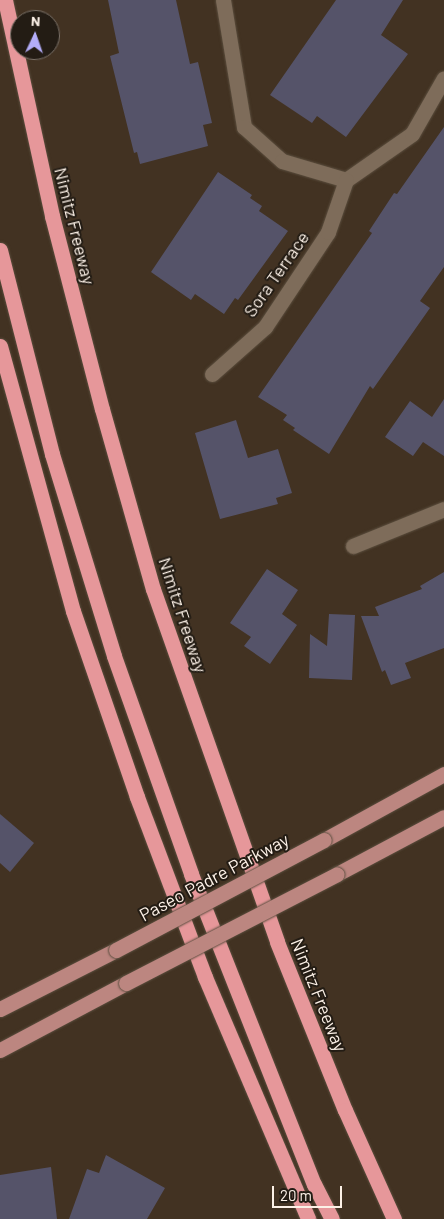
<!DOCTYPE html>
<html>
<head>
<meta charset="utf-8">
<style>
	body { margin:0 }
	#map { position:relative; width:444px; height:1219px; overflow:hidden; background:#423222; font-family:Barlow,sans-serif }
	div>[style] { position:absolute }
	.building>* { inset:0; background:#555369 }
	.roads { filter:drop-shadow(0 0 1px #5b4e3e) drop-shadow(0 0 1px #5b4e3e) }
	.minor>* { height:15px; margin:-7.5px; padding:0 7.5px; transform-origin:7.5px; border-radius:7.5px; background:#7e6c5a }
	.major>* { height:15px; margin:-7.5px; padding:0 7.5px; transform-origin:7.5px; border-radius:7.5px; background:#bc8680 }
	.highway>* { height:15px; margin:-7.5px; padding:0 7.5px; transform-origin:7.5px; border-radius:7.5px; background:#e6979a }
	.bridges { filter:drop-shadow(0 0 1px #5b4e3e) drop-shadow(0 0 1px #5b4e3e) }
	.major-bridge>* { height:15px; margin:-7.5px; padding:0 7.5px; transform-origin:7.5px; border-radius:7.5px; background:#bc8680 }
	span { translate:-50% -50%; white-space:nowrap; text-align:center; line-height:1.15; -webkit-text-stroke:4px #231c14; paint-order:stroke }
	.street-label { font-size:18px; color:#fcf1e7 }
	.north { position:absolute; left:10px; top:10px; width:50px; height:50px; box-sizing:border-box; background:#231c14; border:1px solid #7a7168; border-radius:50%; rotate:3deg; font-size:14px; font-weight:700; line-height:20px; text-align:center; color:#fcf1e7 }
	.north::after { content:''; display:block; margin:auto; width:18px; height:22px; background:#b3adf9; clip-path:polygon(50% 0,100% 100%,50% 72%,0 100%) }
	.scale { position:absolute; left:272px; top:1186px; width:70px; height:22px; box-sizing:border-box; border:2px solid #fcf1e7; border-top:0; padding-left:6px; font-size:15px; line-height:18px; white-space:nowrap; color:#fcf1e7; -webkit-text-stroke:4px #231c14; paint-order:stroke }
</style>
</head>
<body>
<div id="map">
	<div class="building">
		<div style="clip-path:polygon(108px 0,176px 0,190px 64px,198px 62px,212px 123px,203px 125px,208px 146px,140px 164px,137px 152px,134px 153px,110px 56px,119px 53px)"></div>
		<div style="clip-path:polygon(336px 0,403px 0,381px 35px,408px 54px,346px 137px,317px 116px,312px 123px,270px 95px)"></div>
		<div style="clip-path:polygon(444px 127px,444px 267px,420px 301px,430px 308px,373px 389px,370px 386px,329px 454px,293px 430px,295px 428px,283px 420px,287px 415px,258px 397px,372px 233px,369px 231px,394px 193px,397px 194px)"></div>
		<div style="clip-path:polygon(218px 172px,252px 195px,250px 198px,262px 206px,259px 211px,288px 231px,238px 300px,235px 298px,224px 314px,195px 294px,191px 300px,151px 272px)"></div>
		<div style="clip-path:polygon(444px 399px,444px 456px,423px 442px,413px 456px,385px 437px,410px 401px,432px 417px)"></div>
		<div style="clip-path:polygon(236px 420px,248px 458px,278px 449px,292px 493px,276px 498px,278px 504px,220px 519px,195px 433px)"></div>
		<div style="clip-path:polygon(267px 569px,298px 590px,282px 614px,297px 625px,270px 664px,244px 646px,251px 637px,230px 623px)"></div>
		<div style="clip-path:polygon(444px 572px,444px 648px,405px 663px,411px 678px,391px 685px,385px 670px,382px 672px,361px 616px,379px 616px,375px 607px,422px 589px,420px 586px)"></div>
		<div style="clip-path:polygon(329px 614px,355px 615px,352px 680px,309px 678px,310px 634px,327px 646px)"></div>
		<div style="clip-path:polygon(0 814px,34px 843px,10px 872px,0 863px)"></div>
		<div style="clip-path:polygon(106px 1155px,165px 1188px,147px 1219px,69px 1219px,87px 1169px,99px 1173px)"></div>
		<div style="clip-path:polygon(51px 1167px,57px 1219px,0 1219px,0 1175px)"></div>
	</div>
	<div class="roads">
		<div class="minor">
			<div style="left:223px;top:0;width:129px;rotate:80.6deg"></div>
			<div style="left:244px;top:127px;width:51px;rotate:41.8deg"></div>
			<div style="left:282px;top:161px;width:67px;rotate:16.5deg"></div>
			<div style="left:346px;top:180px;width:80px;rotate:-34.9deg"></div>
			<div style="left:412px;top:134px;width:64px;rotate:-60.3deg"></div>
			<div style="left:212px;top:374px;width:71px;rotate:-41.6deg"></div>
			<div style="left:265px;top:327px;width:114px;rotate:-56.4deg"></div>
			<div style="left:328px;top:232px;width:55px;rotate:-70.9deg"></div>
			<div style="left:353px;top:546px;width:98px;rotate:-22.1deg"></div>
		</div>
		<div class="major">
			<div style="left:324px;top:840px;width:137px;rotate:-28.8deg"></div>
			<div style="left:337px;top:874px;width:121px;rotate:-28deg"></div>
			<div style="left:0;top:1009px;width:130px;rotate:-27deg"></div>
			<div style="left:0;top:1050px;width:143px;rotate:-28deg"></div>
		</div>
		<div class="highway">
			<div style="left:5px;top:0;width:221px;rotate:77.7deg"></div>
			<div style="left:52px;top:216px;width:199px;rotate:75.5deg"></div>
			<div style="left:102px;top:409px;width:187px;rotate:74.2deg"></div>
			<div style="left:153px;top:589px;width:374px;rotate:70.6deg"></div>
			<div style="left:277px;top:942px;width:181px;rotate:68deg"></div>
			<div style="left:345px;top:1110px;width:120px;rotate:65.8deg"></div>
			<div style="left:0;top:250px;width:211px;rotate:75.7deg"></div>
			<div style="left:52px;top:454px;width:211px;rotate:72.9deg"></div>
			<div style="left:114px;top:656px;width:231px;rotate:70.5deg"></div>
			<div style="left:191px;top:874px;width:334px;rotate:68.4deg"></div>
			<div style="left:314px;top:1184px;width:39px;rotate:63deg"></div>
			<div style="left:0;top:346px;width:275px;rotate:74.6deg"></div>
			<div style="left:73px;top:611px;width:197px;rotate:71deg"></div>
			<div style="left:137px;top:797px;width:192px;rotate:69.3deg"></div>
			<div style="left:205px;top:977px;width:263px;rotate:66.9deg"></div>
		</div>
	</div>
	<div class="bridges">
		<div class="major-bridge">
			<div style="left:116px;top:950px;width:235px;rotate:-27.9deg"></div>
			<div style="left:126px;top:983px;width:237px;rotate:-27.3deg"></div>
		</div>
	</div>
	<div class="street-label">
		<span style="left:75px;top:226px;rotate:76deg">Nimitz Freeway</span>
		<span style="left:276px;top:274px;rotate:-55deg">Sora Terrace</span>
		<span style="left:183px;top:615px;rotate:72deg">Nimitz Freeway</span>
		<span style="left:214px;top:877px;rotate:-28deg">Paseo Padre Parkway</span>
		<span style="left:319px;top:995px;rotate:68deg">Nimitz Freeway</span>
	</div>
	<div class="north">N</div>
	<div class="scale">20 m</div>
</div>
</body>
</html>
